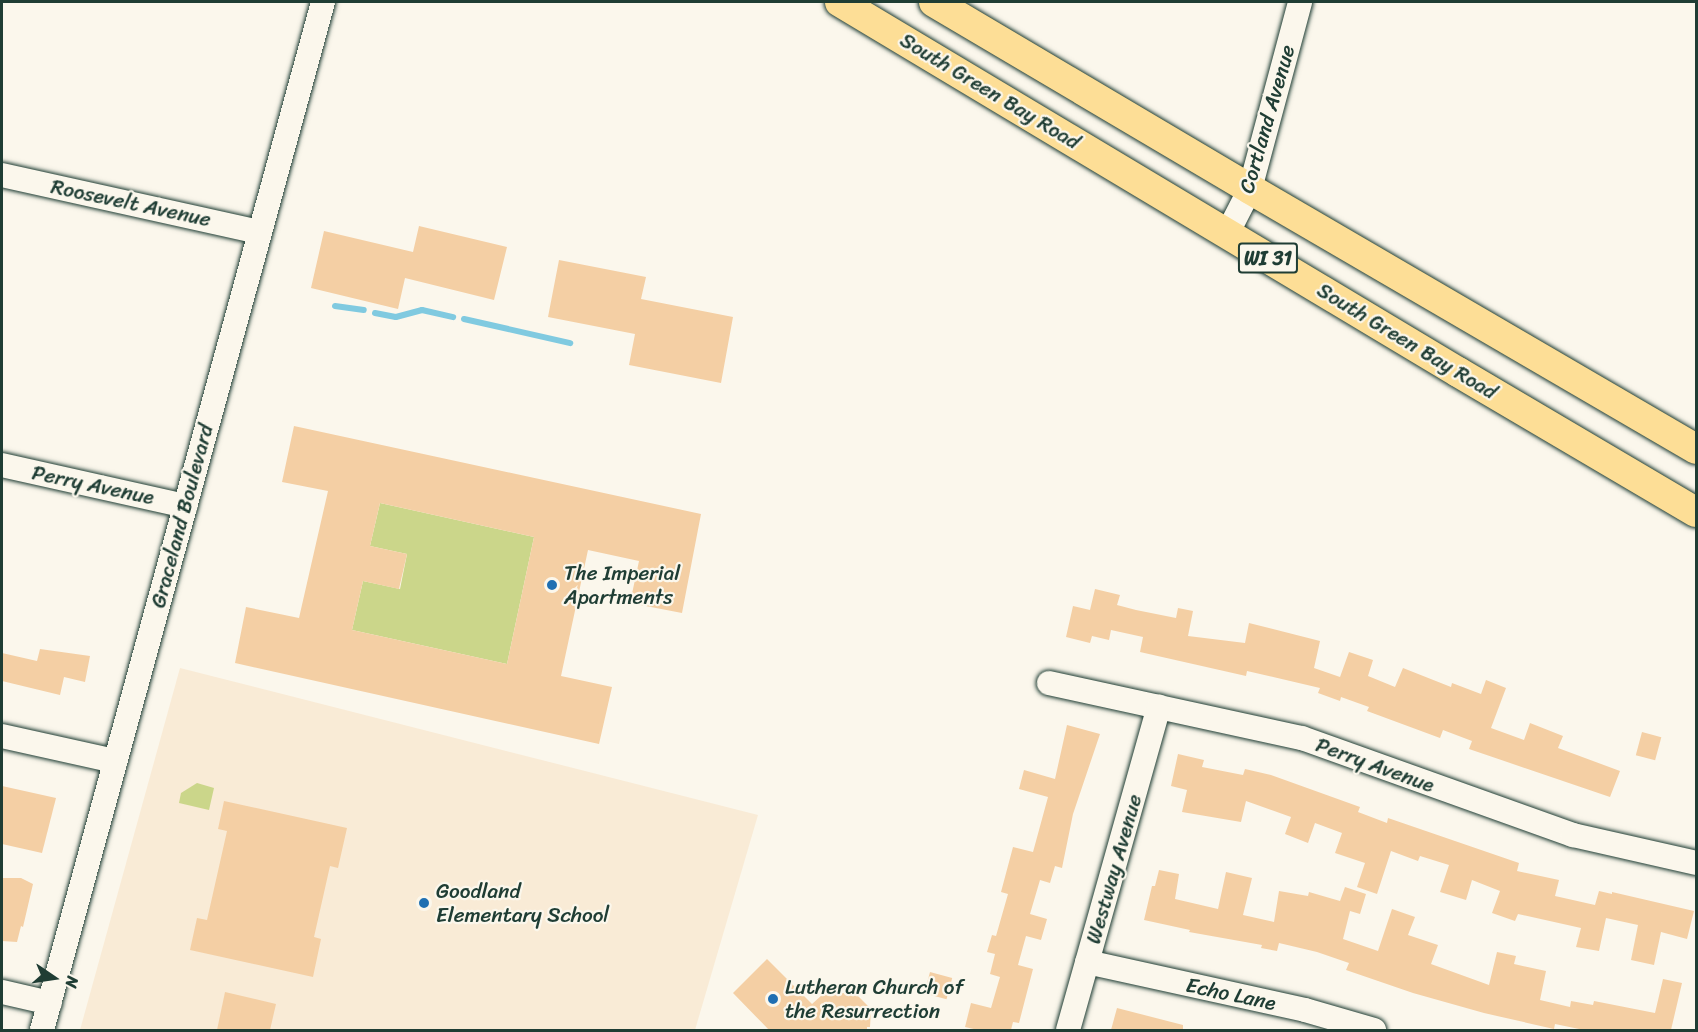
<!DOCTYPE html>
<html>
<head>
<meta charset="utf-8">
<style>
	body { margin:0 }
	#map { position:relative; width:1698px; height:1032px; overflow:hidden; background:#fbf7ec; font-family:Sriracha,sans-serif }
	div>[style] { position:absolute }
	.built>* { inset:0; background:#f9ebd6 }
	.green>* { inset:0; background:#cbd68a }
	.stream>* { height:6px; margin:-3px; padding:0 3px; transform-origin:3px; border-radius:3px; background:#80cae0 }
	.building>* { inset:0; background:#f4cfa4; transform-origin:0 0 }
	.roads { filter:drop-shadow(0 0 2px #1f3d34) drop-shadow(0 0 2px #1f3d34) }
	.minor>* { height:24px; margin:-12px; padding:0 12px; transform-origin:12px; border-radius:12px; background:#fbf7ec }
	.major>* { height:30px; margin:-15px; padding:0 15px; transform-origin:15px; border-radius:15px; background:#fdde96 }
	.dots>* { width:16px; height:16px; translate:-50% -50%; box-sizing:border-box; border:3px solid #fbf7ec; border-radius:50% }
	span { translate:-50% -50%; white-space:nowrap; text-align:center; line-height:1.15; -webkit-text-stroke:4.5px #fbf7ec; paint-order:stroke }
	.shield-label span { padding:2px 4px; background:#fbf7ec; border:2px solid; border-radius:4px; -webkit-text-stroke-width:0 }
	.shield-label { font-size:20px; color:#1f3d34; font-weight:700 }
	.street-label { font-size:21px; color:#1f3d34 }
	.poi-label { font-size:21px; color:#1f3d34 }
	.left { translate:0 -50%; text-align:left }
	.frame { position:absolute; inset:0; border:3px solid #1f3d34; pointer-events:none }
	.north { position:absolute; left:24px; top:948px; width:60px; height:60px; -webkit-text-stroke:4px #fbf7ec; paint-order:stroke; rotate:103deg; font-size:16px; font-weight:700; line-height:24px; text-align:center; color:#1f3d34 }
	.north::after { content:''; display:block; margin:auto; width:21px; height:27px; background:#1f3d34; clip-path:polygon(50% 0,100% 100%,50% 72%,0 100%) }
</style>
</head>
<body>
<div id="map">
	<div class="built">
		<div style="clip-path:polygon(180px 668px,758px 815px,695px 1030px,80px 1030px)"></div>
	</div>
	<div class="green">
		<div style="clip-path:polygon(380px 503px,534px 537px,507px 664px,352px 630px,363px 581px,400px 589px,407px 554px,370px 546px)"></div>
		<div style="clip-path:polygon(197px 783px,214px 788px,209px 810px,179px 803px,181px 793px)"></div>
	</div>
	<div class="stream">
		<div style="left:335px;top:306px;width:29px;rotate:8deg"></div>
		<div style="left:375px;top:313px;width:21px;rotate:11deg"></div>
		<div style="left:396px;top:317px;width:27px;rotate:-15deg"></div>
		<div style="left:422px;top:310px;width:32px;rotate:13deg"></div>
		<div style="left:464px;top:319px;width:109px;rotate:12.8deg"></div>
	</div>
	<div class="building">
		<div style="clip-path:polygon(419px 226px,507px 247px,494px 300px,405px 278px,398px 309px,311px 288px,324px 231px,413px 252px)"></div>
		<div style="clip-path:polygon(559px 260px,646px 277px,641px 299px,733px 317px,721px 383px,629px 365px,635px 334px,548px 317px)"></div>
		<div style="clip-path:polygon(evenodd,294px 426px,701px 514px,682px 613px,630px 603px,639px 561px,588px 550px,561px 676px,612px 687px,599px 744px,235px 663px,246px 607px,299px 618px,328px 491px,282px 482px,294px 426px,380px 503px,534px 537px,507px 664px,352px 630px,363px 581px,399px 589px,407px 554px,370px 546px,380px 503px)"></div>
		<div style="clip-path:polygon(1095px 589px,1120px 595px,1117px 605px,1136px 610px,1176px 618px,1178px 608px,1193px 611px,1188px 636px,1245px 643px,1249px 623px,1320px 641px,1314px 668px,1340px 677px,1349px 652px,1373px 660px,1368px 676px,1395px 687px,1403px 668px,1451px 687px,1452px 683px,1481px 694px,1486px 680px,1506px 688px,1491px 728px,1524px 740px,1530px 723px,1563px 736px,1558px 748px,1620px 771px,1610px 797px,1469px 749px,1472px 741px,1443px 730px,1440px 738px,1367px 711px,1369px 707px,1341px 697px,1340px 701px,1318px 693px,1320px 688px,1247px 671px,1246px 676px,1140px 652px,1143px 637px,1111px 630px,1109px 640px,1092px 636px,1090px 643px,1066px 637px,1073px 606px,1090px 610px)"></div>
		<div style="clip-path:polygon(40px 649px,90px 656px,85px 682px,64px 677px,60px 695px,2px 681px,2px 653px,37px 661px)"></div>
		<div style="clip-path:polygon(1067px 725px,1100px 734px,1073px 814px,1062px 868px,1055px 866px,1050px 883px,1040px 880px,1030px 914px,1047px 919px,1041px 940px,1026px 936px,1018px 965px,1033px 969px,1019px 1023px,1013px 1022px,1011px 1030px,978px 1030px,965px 1027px,971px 1003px,991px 1008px,1000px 977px,990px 974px,995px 954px,987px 952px,992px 935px,996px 936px,1008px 894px,1001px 892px,1013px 847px,1033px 852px,1048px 797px,1019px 789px,1024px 770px,1055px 779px)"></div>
		<div style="left:1642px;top:732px;width:20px;height:24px;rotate:15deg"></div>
		<div style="clip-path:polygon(1178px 754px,1204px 760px,1202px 767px,1243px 775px,1245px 769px,1271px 775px,1360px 807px,1358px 812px,1387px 823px,1388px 818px,1519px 863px,1517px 871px,1559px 880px,1555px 896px,1595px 905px,1599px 891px,1612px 894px,1612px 892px,1694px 911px,1687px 939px,1661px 932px,1654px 965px,1631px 960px,1638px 925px,1606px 918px,1599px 951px,1576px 947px,1581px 928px,1518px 914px,1515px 921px,1492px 913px,1500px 891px,1472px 880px,1466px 900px,1440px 892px,1449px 865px,1420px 856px,1418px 861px,1391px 851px,1377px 894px,1357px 887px,1365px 863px,1335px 853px,1342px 833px,1315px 823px,1308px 843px,1285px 834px,1291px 817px,1246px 801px,1241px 822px,1182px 812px,1187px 790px,1171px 786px)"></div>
		<div style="clip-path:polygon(2px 786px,56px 798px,42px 853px,2px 844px)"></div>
		<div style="clip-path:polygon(224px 801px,347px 828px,338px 868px,330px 866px,314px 937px,321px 939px,313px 977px,190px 950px,197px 918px,207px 920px,227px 831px,218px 829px)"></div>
		<div style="clip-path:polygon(1159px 870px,1179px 874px,1175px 899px,1218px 909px,1226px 872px,1252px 878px,1243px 915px,1274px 922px,1279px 891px,1308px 896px,1309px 892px,1340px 901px,1345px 887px,1366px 894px,1360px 914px,1350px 911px,1343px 939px,1378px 951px,1392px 909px,1415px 917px,1408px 935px,1438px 945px,1431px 964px,1489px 985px,1497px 952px,1516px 956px,1514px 964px,1546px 971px,1540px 1000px,1570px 1007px,1571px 1001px,1593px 1005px,1594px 1001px,1655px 1013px,1663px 979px,1682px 983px,1671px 1030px,1584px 1030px,1555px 1024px,1554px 1029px,1484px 1013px,1413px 993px,1346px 970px,1349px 963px,1317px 952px,1279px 943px,1277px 951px,1261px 948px,1262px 945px,1189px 932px,1190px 930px,1144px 920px,1152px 886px,1155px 886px)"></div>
		<div style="clip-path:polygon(2px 878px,21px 878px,33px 884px,23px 927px,21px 926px,17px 942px,2px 941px)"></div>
		<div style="clip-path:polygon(767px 959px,812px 1004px,822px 995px,854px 992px,871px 1009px,870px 1027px,867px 1027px,867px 1030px,769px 1030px,733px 993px)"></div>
		<div style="left:930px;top:972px;width:23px;height:22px;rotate:15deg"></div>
		<div style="clip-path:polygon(225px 992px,276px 1004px,270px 1030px,217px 1030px)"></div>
		<div style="clip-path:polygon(1117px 1008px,1183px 1025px,1183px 1030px,1111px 1030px)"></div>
	</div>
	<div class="roads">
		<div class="minor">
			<div style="left:2px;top:175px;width:264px;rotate:12.5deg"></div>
			<div style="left:1227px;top:234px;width:51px;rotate:-62.9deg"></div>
			<div style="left:1250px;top:189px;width:194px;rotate:-75deg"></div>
			<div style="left:2px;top:465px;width:188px;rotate:12.6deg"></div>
			<div style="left:1049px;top:683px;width:259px;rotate:12.3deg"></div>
			<div style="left:1302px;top:738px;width:288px;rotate:19.7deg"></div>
			<div style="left:1573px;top:835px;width:126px;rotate:12.8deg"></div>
			<div style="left:2px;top:736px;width:116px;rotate:12.5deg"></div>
			<div style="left:1087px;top:962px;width:223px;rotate:12.4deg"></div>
			<div style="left:1305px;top:1010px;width:72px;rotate:16.2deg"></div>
			<div style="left:2px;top:992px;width:49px;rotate:12.9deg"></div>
			<div style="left:42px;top:1030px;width:1066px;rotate:-74.71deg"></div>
			<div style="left:1068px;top:1030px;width:336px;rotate:-74.3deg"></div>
		</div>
		<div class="major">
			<div style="left:840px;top:2px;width:720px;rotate:30.91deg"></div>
			<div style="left:1458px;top:372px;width:276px;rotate:30.5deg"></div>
			<div style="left:934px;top:2px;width:367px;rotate:30.6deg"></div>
			<div style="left:1250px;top:189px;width:516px;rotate:30.24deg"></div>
		</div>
	</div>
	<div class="dots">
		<div style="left:552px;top:585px;background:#1f6fb2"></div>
		<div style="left:424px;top:903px;background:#1f6fb2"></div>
		<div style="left:773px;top:999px;background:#1f6fb2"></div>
	</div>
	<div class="shield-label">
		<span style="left:1268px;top:258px">WI 31</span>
	</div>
	<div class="street-label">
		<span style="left:990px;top:91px;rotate:31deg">South Green Bay Road</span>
		<span style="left:1267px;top:119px;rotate:-74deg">Cortland Avenue</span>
		<span style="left:131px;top:203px;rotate:12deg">Roosevelt Avenue</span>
		<span style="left:1407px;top:341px;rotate:31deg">South Green Bay Road</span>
		<span style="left:93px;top:485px;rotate:12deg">Perry Avenue</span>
		<span style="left:182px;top:516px;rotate:-75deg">Graceland Boulevard</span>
		<span style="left:1375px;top:765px;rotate:20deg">Perry Avenue</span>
		<span style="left:1114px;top:869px;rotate:-74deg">Westway Avenue</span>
		<span style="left:1231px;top:994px;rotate:12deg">Echo Lane</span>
	</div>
	<div class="poi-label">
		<span class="left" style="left:564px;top:585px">The Imperial<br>Apartments</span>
		<span class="left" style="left:436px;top:903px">Goodland<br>Elementary School</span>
		<span class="left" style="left:785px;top:999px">Lutheran Church of<br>the Resurrection</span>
	</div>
	<div class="frame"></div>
	<div class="north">N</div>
</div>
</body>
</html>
